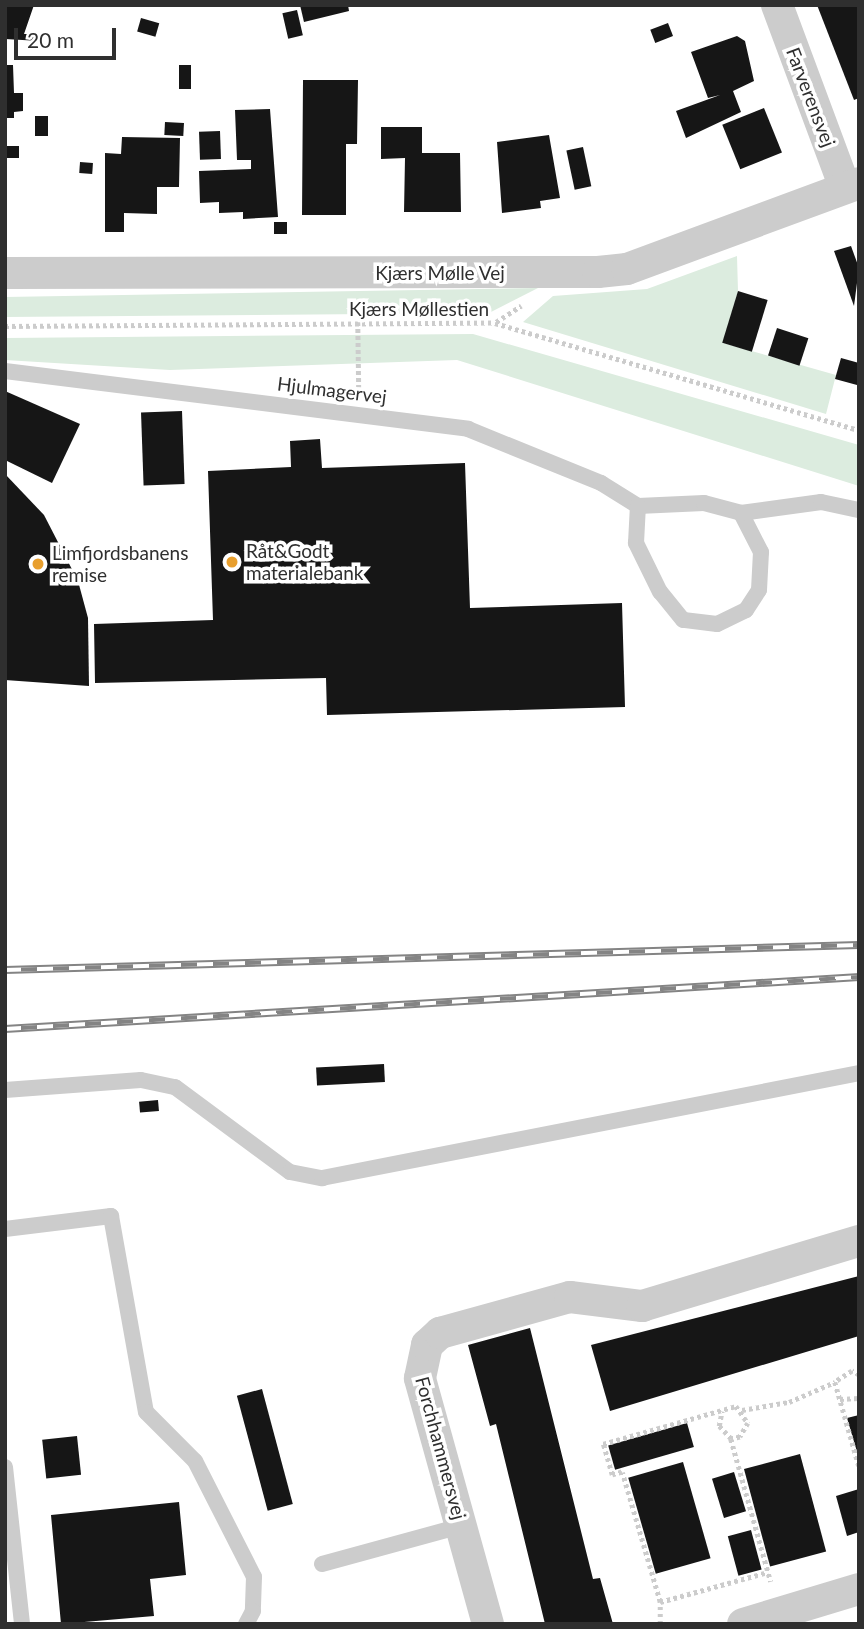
<!DOCTYPE html>
<html>
<head>
<meta charset="utf-8">
<style>
	body { margin:0 }
	#map { position:relative; width:864px; height:1629px; overflow:hidden; background:#fff; font-family:Lato,sans-serif }
	div>[style] { position:absolute }
	.green>* { inset:0; background:#dcecdf }
	.building>* { inset:0; background:#161616; transform-origin:0 0 }
	.path>* { height:4.5px; margin-top:-2.25px; transform-origin:0; background:repeating-linear-gradient(90deg,#ccc 0 3.5px,transparent 0 7px) }
	.service>* { height:16px; margin:-8px; padding:0 8px; transform-origin:8px; border-radius:8px; background:#ccc }
	.minor>* { height:32px; margin:-16px; padding:0 16px; transform-origin:16px; border-radius:16px; background:#ccc }
	.rail>* { height:8px; margin-top:-4px; transform-origin:0; background:repeating-linear-gradient(90deg,#fff 0 16px,#848484 0 32px); box-sizing:border-box; border-block:2px solid #848484 }
	.dots>* { width:19px; height:19px; translate:-50% -50%; box-sizing:border-box; border:4px solid #fff; border-radius:50% }
	span { translate:-50% -50%; white-space:nowrap; text-align:center; line-height:1.15; -webkit-text-stroke:7px #fff; paint-order:stroke }
	.street-label { font-size:19px; color:#2f2f2f }
	.poi-label { font-size:19px; color:#2f2f2f }
	.left { translate:0 -50%; text-align:left }
	.frame { position:absolute; inset:0; border:7px solid #2f2f2f; pointer-events:none }
	.scale { position:absolute; left:14px; top:28px; width:102px; height:32px; box-sizing:border-box; border:4px solid #2f2f2f; border-top:0; padding-left:9px; font-size:21px; line-height:24px; white-space:nowrap; color:#2f2f2f; -webkit-text-stroke:5px #fff; paint-order:stroke }
</style>
</head>
<body>
<div id="map">
	<div class="green">
		<div style="clip-path:polygon(737px 256px,738px 291px,723px 343px,836px 375px,826px 414px,523px 322px,553px 296px,647px 289px)"></div>
		<div style="clip-path:polygon(538px 288px,489px 313px,5px 317px,5px 297px)"></div>
		<div style="clip-path:polygon(473px 334px,859px 445px,859px 486px,457px 360px,170px 370px,5px 360px,5px 338px)"></div>
	</div>
	<div class="building">
		<div style="clip-path:polygon(5px 5px,34px 5px,24px 34px,40px 34px,40px 41px,5px 39px)"></div>
		<div style="clip-path:polygon(300px 5px,348px 5px,349px 11px,304px 22px)"></div>
		<div style="clip-path:polygon(817px 5px,859px 5px,859px 98px,854px 100px)"></div>
		<div style="left:297px;top:10px;width:26px;height:15px;rotate:77deg"></div>
		<div style="left:141px;top:18px;width:19px;height:14px;rotate:16deg"></div>
		<div style="left:668px;top:23px;width:14px;height:19px;rotate:69deg"></div>
		<div style="clip-path:polygon(737px 36px,745px 41px,754px 81px,733px 91px,741px 112px,686px 138px,676px 111px,720px 95px,708px 98px,691px 52px)"></div>
		<div style="clip-path:polygon(5px 65px,13px 65px,14px 93px,23px 93px,23px 111px,14px 112px,14px 118px,5px 118px)"></div>
		<div style="left:179px;top:65px;width:12px;height:24px"></div>
		<div style="clip-path:polygon(303px 80px,358px 80px,357px 144px,346px 144px,346px 215px,302px 215px)"></div>
		<div style="left:764px;top:108px;width:48px;height:45px;rotate:68deg"></div>
		<div style="clip-path:polygon(270px 109px,278px 217px,243px 219px,243px 212px,219px 213px,219px 202px,200px 203px,199px 171px,251px 169px,251px 160px,237px 160px,235px 110px)"></div>
		<div style="left:35px;top:116px;width:13px;height:20px"></div>
		<div style="left:165px;top:122px;width:19px;height:13px;rotate:3deg"></div>
		<div style="clip-path:polygon(381px 127px,422px 127px,422px 153px,460px 153px,461px 212px,404px 212px,405px 158px,381px 159px)"></div>
		<div style="left:220px;top:131px;width:28px;height:21px;rotate:88deg"></div>
		<div style="clip-path:polygon(549px 135px,560px 198px,540px 201px,541px 208px,502px 213px,497px 142px)"></div>
		<div style="clip-path:polygon(122px 137px,180px 138px,179px 187px,157px 187px,157px 214px,124px 213px,124px 232px,105px 232px,105px 153px,121px 154px)"></div>
		<div style="left:19px;top:146px;width:12px;height:14px;rotate:90deg"></div>
		<div style="left:583px;top:147px;width:40px;height:17px;rotate:78deg"></div>
		<div style="left:80px;top:162px;width:13px;height:11px;rotate:4deg"></div>
		<div style="left:274px;top:222px;width:13px;height:12px"></div>
		<div style="clip-path:polygon(851px 246px,859px 268px,854px 306px,834px 251px)"></div>
		<div style="left:738px;top:291px;width:31px;height:54px;rotate:17deg"></div>
		<div style="left:777px;top:328px;width:33px;height:29px;rotate:18deg"></div>
		<div style="clip-path:polygon(841px 358px,859px 363px,857px 385px,835px 379px)"></div>
		<div style="clip-path:polygon(5px 391px,80px 424px,52px 483px,5px 460px)"></div>
		<div style="left:182px;top:411px;width:73px;height:41px;rotate:88deg"></div>
		<div style="clip-path:polygon(320px 439px,322px 468px,465px 463px,470px 608px,622px 603px,625px 707px,327px 715px,326px 678px,95px 683px,94px 624px,213px 620px,208px 471px,291px 467px,290px 441px)"></div>
		<div style="clip-path:polygon(5px 474px,44px 515px,78px 581px,88px 618px,89px 686px,5px 680px)"></div>
		<div style="left:384px;top:1064px;width:18px;height:68px;rotate:87deg"></div>
		<div style="left:158px;top:1100px;width:11px;height:19px;rotate:85deg"></div>
		<div style="clip-path:polygon(859px 1276px,859px 1336px,610px 1411px,591px 1345px)"></div>
		<div style="clip-path:polygon(530px 1328px,593px 1579px,600px 1578px,613px 1624px,545px 1624px,496px 1424px,490px 1426px,468px 1345px)"></div>
		<div style="left:262px;top:1389px;width:119px;height:26px;rotate:75deg"></div>
		<div style="clip-path:polygon(859px 1415px,859px 1455px,858px 1455px,847px 1418px)"></div>
		<div style="left:687px;top:1423px;width:25px;height:82px;rotate:74deg"></div>
		<div style="left:77px;top:1436px;width:39px;height:35px;rotate:84deg"></div>
		<div style="left:800px;top:1454px;width:101px;height:58px;rotate:75deg"></div>
		<div style="left:683px;top:1462px;width:100px;height:57px;rotate:74deg"></div>
		<div style="left:734px;top:1472px;width:41px;height:23px;rotate:73deg"></div>
		<div style="clip-path:polygon(859px 1489px,859px 1532px,847px 1536px,836px 1496px)"></div>
		<div style="clip-path:polygon(179px 1502px,186px 1575px,150px 1579px,154px 1616px,61px 1624px,51px 1515px)"></div>
		<div style="left:751px;top:1530px;width:41px;height:24px;rotate:75deg"></div>
	</div>
	<div class="path">
		<div style="left:358px;top:322px;width:71px;rotate:89.2deg"></div>
		<div style="left:496px;top:322px;width:30px;rotate:-33deg"></div>
		<div style="left:5px;top:326px;width:490px;rotate:-0.4deg"></div>
		<div style="left:495px;top:323px;width:379px;rotate:16.4deg"></div>
		<div style="left:859px;top:1375px;width:8px;rotate:-150deg"></div>
		<div style="left:852px;top:1371px;width:20px;rotate:147deg"></div>
		<div style="left:835px;top:1382px;width:87px;rotate:74.1deg"></div>
		<div style="left:840px;top:1399px;width:19px;rotate:-3deg"></div>
		<div style="left:742px;top:1410px;width:48px;rotate:-9.7deg"></div>
		<div style="left:789px;top:1402px;width:50px;rotate:-23.5deg"></div>
		<div style="left:731px;top:1439px;width:148px;rotate:74.4deg"></div>
		<div style="left:660px;top:1602px;width:112px;rotate:-15.5deg"></div>
		<div style="left:660px;top:1624px;width:22px;rotate:-90deg"></div>
		<div style="left:660px;top:1602px;width:135px;rotate:-106.3deg"></div>
		<div style="left:622px;top:1472px;width:10px;rotate:163deg"></div>
		<div style="left:612px;top:1475px;width:32px;rotate:-106deg"></div>
		<div style="left:603px;top:1444px;width:138px;rotate:-15.9deg"></div>
		<div style="left:736px;top:1406px;width:21px;rotate:55deg"></div>
		<div style="left:748px;top:1423px;width:16px;rotate:120deg"></div>
		<div style="left:740px;top:1437px;width:9px;rotate:167deg"></div>
		<div style="left:731px;top:1439px;width:18px;rotate:-133deg"></div>
		<div style="left:719px;top:1426px;width:15px;rotate:-79deg"></div>
	</div>
	<div class="service">
		<div style="left:5px;top:371px;width:467px;rotate:7.1deg"></div>
		<div style="left:468px;top:429px;width:144px;rotate:22.1deg"></div>
		<div style="left:601px;top:483px;width:44px;rotate:31.9deg"></div>
		<div style="left:638px;top:506px;width:66px;rotate:-2.6deg"></div>
		<div style="left:704px;top:503px;width:38px;rotate:15deg"></div>
		<div style="left:741px;top:513px;width:44px;rotate:62.9deg"></div>
		<div style="left:761px;top:552px;width:38px;rotate:93deg"></div>
		<div style="left:759px;top:590px;width:24px;rotate:123deg"></div>
		<div style="left:746px;top:610px;width:32px;rotate:154deg"></div>
		<div style="left:717px;top:624px;width:34px;rotate:-173deg"></div>
		<div style="left:683px;top:620px;width:36px;rotate:-129deg"></div>
		<div style="left:660px;top:592px;width:55px;rotate:-116.1deg"></div>
		<div style="left:636px;top:543px;width:37px;rotate:-87deg"></div>
		<div style="left:741px;top:513px;width:81px;rotate:-7.8deg"></div>
		<div style="left:821px;top:502px;width:39px;rotate:12deg"></div>
		<div style="left:5px;top:1090px;width:136px;rotate:-4.2deg"></div>
		<div style="left:141px;top:1080px;width:35px;rotate:12deg"></div>
		<div style="left:175px;top:1087px;width:143px;rotate:36.5deg"></div>
		<div style="left:290px;top:1172px;width:33px;rotate:11deg"></div>
		<div style="left:322px;top:1178px;width:547px;rotate:-11.06deg"></div>
		<div style="left:5px;top:1229px;width:107px;rotate:-7deg"></div>
		<div style="left:111px;top:1216px;width:199px;rotate:79.9deg"></div>
		<div style="left:146px;top:1412px;width:69px;rotate:45deg"></div>
		<div style="left:195px;top:1461px;width:130px;rotate:63deg"></div>
		<div style="left:254px;top:1577px;width:34px;rotate:92deg"></div>
		<div style="left:253px;top:1611px;width:15px;rotate:118deg"></div>
		<div style="left:5px;top:1467px;width:158px;rotate:83.8deg"></div>
		<div style="left:322px;top:1564px;width:144px;rotate:-15.3deg"></div>
	</div>
	<div class="minor">
		<div style="left:777px;top:5px;width:195px;rotate:69.6deg"></div>
		<div style="left:5px;top:273px;width:593px;rotate:-0.1deg"></div>
		<div style="left:598px;top:272px;width:29px;rotate:-6deg"></div>
		<div style="left:627px;top:269px;width:247px;rotate:-20.3deg"></div>
		<div style="left:488px;top:1624px;width:255px;rotate:-105.5deg"></div>
		<div style="left:420px;top:1378px;width:34px;rotate:-78deg"></div>
		<div style="left:427px;top:1345px;width:18px;rotate:-43deg"></div>
		<div style="left:440px;top:1333px;width:135px;rotate:-15.5deg"></div>
		<div style="left:570px;top:1297px;width:73px;rotate:7.1deg"></div>
		<div style="left:642px;top:1306px;width:227px;rotate:-16.7deg"></div>
		<div style="left:743px;top:1624px;width:121px;rotate:-16.8deg"></div>
	</div>
	<div class="rail">
		<div style="left:5px;top:970px;width:854px;rotate:-1.68deg"></div>
		<div style="left:5px;top:1029px;width:856px;rotate:-3.48deg"></div>
	</div>
	<div class="dots">
		<div style="left:232px;top:562px;background:#e89f2e"></div>
		<div style="left:38px;top:564px;background:#e89f2e"></div>
	</div>
	<div class="street-label">
		<span style="left:811px;top:97px;rotate:69deg">Farverensvej</span>
		<span style="left:440px;top:273px">Kjærs Mølle Vej</span>
		<span style="left:419px;top:309px">Kjærs Møllestien</span>
		<span style="left:332px;top:390px;rotate:7deg">Hjulmagervej</span>
		<span style="left:441px;top:1448px;rotate:75deg">Forchhammersvej</span>
	</div>
	<div class="poi-label">
		<span class="left" style="left:246px;top:562px">Råt&amp;Godt<br>materialebank</span>
		<span class="left" style="left:52px;top:564px">Limfjordsbanens<br>remise</span>
	</div>
	<div class="frame"></div>
	<div class="scale">20 m</div>
</div>
</body>
</html>
